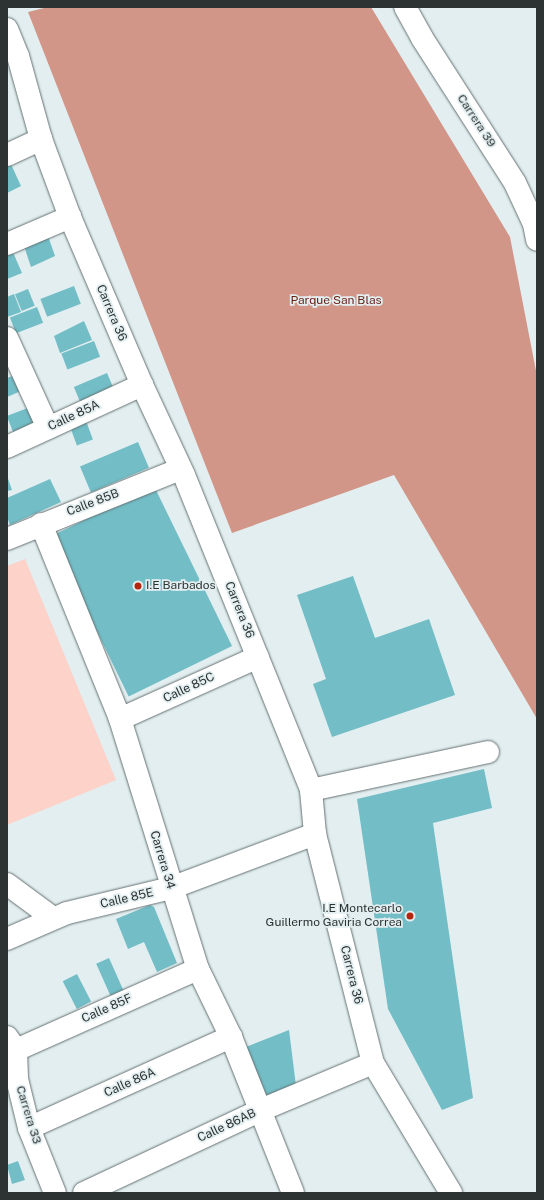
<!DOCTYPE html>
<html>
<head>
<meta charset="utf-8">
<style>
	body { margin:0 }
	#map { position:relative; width:544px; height:1200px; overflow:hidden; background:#e2eef0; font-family:"Public Sans",sans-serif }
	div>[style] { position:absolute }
	.green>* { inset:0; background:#fdd2c9 }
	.forest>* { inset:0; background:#d29689 }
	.building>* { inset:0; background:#72bdc6; transform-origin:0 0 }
	.roads { filter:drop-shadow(0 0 1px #657071) drop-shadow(0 0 1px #657071) }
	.minor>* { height:22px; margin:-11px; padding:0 11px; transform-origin:11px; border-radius:11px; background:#fff }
	.major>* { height:22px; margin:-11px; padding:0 11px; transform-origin:11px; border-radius:11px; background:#fff }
	.dots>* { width:11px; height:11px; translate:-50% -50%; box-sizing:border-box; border:2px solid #e2eef0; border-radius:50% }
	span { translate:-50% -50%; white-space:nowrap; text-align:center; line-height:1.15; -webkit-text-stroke:3.5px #e2eef0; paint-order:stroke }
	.street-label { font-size:12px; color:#2d3233 }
	.park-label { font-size:12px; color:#651e11 }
	.poi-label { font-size:12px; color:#2d3233 }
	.left { translate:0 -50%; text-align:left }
	.right { translate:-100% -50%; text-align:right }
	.frame { position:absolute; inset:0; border:8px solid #2d3233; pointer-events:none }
</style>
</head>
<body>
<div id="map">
	<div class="green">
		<div style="clip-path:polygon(25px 559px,116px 780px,7px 825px,7px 566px)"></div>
	</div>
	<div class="forest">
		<div style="clip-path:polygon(48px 7px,371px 7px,510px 237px,537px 376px,537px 719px,394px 475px,232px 533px,28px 12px)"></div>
	</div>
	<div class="building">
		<div style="clip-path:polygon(9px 160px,21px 186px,7px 193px,7px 161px)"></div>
		<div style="clip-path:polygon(48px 236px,55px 256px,31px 267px,24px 246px)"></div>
		<div style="clip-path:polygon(12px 250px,22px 273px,7px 279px,7px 252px)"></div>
		<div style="left:74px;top:286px;width:19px;height:36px;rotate:69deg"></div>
		<div style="left:28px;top:289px;width:18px;height:14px;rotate:68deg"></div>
		<div style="clip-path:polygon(14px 294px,21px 312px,7px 317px,7px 297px)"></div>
		<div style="left:37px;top:307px;width:17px;height:29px;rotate:69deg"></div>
		<div style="clip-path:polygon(84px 321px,92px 340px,60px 353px,54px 336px)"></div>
		<div style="left:94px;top:341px;width:17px;height:35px;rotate:69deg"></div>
		<div style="left:107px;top:373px;width:21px;height:36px;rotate:67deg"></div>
		<div style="clip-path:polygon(15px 375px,21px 391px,7px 397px,7px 378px)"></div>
		<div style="left:33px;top:406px;width:19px;height:28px;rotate:69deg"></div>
		<div style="left:85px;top:418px;width:23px;height:17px;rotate:70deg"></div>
		<div style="left:138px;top:442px;width:28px;height:63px;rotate:67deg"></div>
		<div style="clip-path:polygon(7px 476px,12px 490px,7px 491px)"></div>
		<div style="clip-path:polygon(50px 479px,61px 502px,10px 525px,7px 517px,7px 498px)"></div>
		<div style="left:154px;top:486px;width:178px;height:115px;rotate:64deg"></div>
		<div style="clip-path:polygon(353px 576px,375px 638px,429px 619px,455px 695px,332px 737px,313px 684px,326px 679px,297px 595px)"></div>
		<div style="clip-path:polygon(484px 769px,492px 808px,433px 823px,473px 1098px,442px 1110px,388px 1009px,357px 799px)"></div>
		<div style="clip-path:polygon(150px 905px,154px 907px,177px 963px,157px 972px,144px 942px,128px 949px,116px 919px)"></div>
		<div style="left:109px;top:958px;width:35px;height:14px;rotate:66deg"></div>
		<div style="left:77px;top:974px;width:31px;height:16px;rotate:63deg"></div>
		<div style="clip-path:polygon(289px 1030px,296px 1086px,268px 1099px,246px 1047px)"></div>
		<div style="clip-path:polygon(18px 1161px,25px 1180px,12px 1184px,7px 1165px)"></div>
	</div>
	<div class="roads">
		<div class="minor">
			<div style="left:7px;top:29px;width:29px;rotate:68deg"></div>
			<div style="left:18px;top:56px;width:86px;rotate:74.5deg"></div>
			<div style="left:41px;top:139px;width:83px;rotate:69.6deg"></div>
			<div style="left:70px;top:217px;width:183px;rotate:66.8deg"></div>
			<div style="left:142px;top:385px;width:99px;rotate:65deg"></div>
			<div style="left:184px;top:475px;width:340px;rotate:68deg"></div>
			<div style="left:311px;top:790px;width:44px;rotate:84.8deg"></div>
			<div style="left:315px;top:834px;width:236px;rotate:75.8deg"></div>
			<div style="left:373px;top:1063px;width:152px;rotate:59deg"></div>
			<div style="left:7px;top:155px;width:38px;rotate:-25deg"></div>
			<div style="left:7px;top:244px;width:69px;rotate:-23.2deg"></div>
			<div style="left:7px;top:338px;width:99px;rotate:65.5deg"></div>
			<div style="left:7px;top:447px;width:149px;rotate:-24.7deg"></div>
			<div style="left:41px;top:524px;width:210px;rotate:67.9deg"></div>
			<div style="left:120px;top:719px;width:262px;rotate:72.7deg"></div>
			<div style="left:198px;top:969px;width:76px;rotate:64.1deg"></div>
			<div style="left:231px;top:1037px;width:168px;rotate:68.3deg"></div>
			<div style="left:7px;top:539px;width:187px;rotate:-22deg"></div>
			<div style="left:120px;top:719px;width:151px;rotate:-24.2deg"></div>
			<div style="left:311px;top:790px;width:181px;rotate:-12.1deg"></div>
			<div style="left:7px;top:884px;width:57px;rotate:36.5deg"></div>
			<div style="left:7px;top:939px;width:65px;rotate:-23.4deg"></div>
			<div style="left:67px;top:913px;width:107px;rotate:-13.5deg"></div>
			<div style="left:171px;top:888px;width:154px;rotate:-20.6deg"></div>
			<div style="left:7px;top:1037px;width:16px;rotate:55deg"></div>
			<div style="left:16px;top:1050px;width:29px;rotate:88deg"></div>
			<div style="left:17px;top:1079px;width:50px;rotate:76.2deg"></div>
			<div style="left:29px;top:1128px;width:70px;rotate:68.2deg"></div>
			<div style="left:16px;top:1050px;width:199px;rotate:-24deg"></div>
			<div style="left:29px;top:1128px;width:222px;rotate:-24.3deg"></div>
			<div style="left:84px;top:1193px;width:195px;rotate:-25.1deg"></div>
			<div style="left:261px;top:1110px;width:121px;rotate:-22.8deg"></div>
		</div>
		<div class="major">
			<div style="left:405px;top:7px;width:35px;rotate:61deg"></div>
			<div style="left:422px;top:38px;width:172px;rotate:57.3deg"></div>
			<div style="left:515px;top:183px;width:45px;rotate:65.1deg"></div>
			<div style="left:534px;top:224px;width:16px;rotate:79deg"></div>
		</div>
	</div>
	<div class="dots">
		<div style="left:138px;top:586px;background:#b4270e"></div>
		<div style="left:410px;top:916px;background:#b4270e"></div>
	</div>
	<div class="street-label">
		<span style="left:476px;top:121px;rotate:57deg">Carrera 39</span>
		<span style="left:111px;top:313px;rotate:67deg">Carrera 36</span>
		<span style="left:74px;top:416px;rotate:-25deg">Calle 85A</span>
		<span style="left:93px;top:503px;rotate:-21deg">Calle 85B</span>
		<span style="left:239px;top:610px;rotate:68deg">Carrera 36</span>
		<span style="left:189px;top:688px;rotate:-25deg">Calle 85C</span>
		<span style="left:162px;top:860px;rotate:73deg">Carrera 34</span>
		<span style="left:127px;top:899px;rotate:-13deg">Calle 85E</span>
		<span style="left:351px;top:975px;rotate:76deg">Carrera 36</span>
		<span style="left:107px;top:1009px;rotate:-24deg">Calle 85F</span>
		<span style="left:130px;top:1083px;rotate:-24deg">Calle 86A</span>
		<span style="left:28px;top:1115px;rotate:73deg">Carrera 33</span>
		<span style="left:227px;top:1126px;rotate:-25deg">Calle 86AB</span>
	</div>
	<div class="park-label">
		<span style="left:336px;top:301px">Parque San Blas</span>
	</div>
	<div class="poi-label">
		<span class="left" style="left:146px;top:586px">I.E Barbados</span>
		<span class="right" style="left:402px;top:916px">I.E Montecarlo<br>Guillermo Gaviria Correa</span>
	</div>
	<div class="frame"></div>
</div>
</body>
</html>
